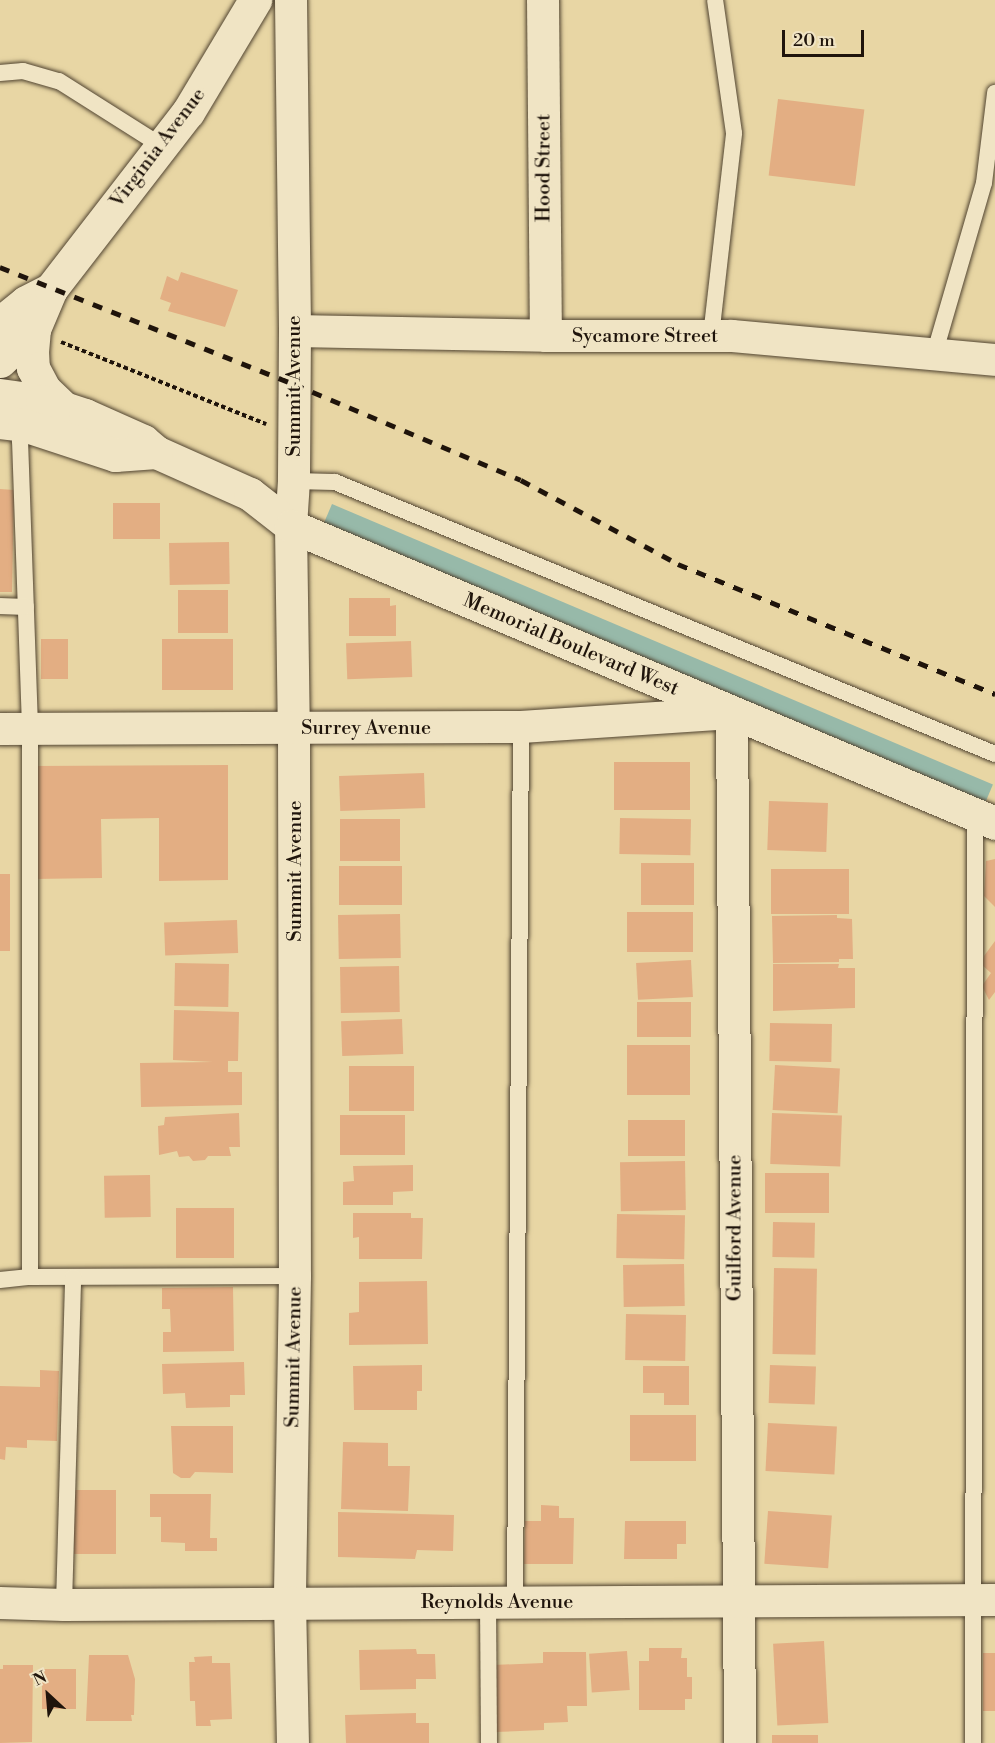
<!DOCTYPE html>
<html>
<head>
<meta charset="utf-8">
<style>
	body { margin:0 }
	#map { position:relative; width:995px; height:1743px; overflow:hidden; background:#e8d6a4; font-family:"Libre Bodoni",serif }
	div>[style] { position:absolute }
	.water>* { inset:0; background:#97b9a9; transform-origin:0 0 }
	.building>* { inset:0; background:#e3ae83; transform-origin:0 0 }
	.path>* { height:4px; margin-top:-2px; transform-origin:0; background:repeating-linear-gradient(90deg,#1f140b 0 4.5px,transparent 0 7.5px) }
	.roads { filter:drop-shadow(0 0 2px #514431) drop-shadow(0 0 2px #514431) }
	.service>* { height:16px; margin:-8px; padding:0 8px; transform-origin:8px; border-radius:8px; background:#f0e4c4 }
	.minor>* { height:32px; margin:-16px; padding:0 16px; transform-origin:16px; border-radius:16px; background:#f0e4c4 }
	.tertiary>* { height:33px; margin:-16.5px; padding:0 16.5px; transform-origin:16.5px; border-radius:16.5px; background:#f0e4c4 }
	.secondary>* { height:33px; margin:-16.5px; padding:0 16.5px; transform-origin:16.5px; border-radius:16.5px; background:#f0e4c4 }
	.rail>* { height:4.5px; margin-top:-2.25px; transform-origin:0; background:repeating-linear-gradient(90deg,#1f140b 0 10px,transparent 0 20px) }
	span { translate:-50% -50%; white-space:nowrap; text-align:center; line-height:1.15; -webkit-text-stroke:6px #f0e4c4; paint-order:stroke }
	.street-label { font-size:20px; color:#1f140b }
	.north { position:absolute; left:18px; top:1665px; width:60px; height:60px; -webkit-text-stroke:4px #f0e4c4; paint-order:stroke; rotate:334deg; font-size:16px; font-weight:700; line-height:24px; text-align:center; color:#1f140b }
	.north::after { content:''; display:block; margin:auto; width:21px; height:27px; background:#1f140b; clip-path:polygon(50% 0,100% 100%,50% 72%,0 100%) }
	.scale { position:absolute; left:782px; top:30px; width:82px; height:27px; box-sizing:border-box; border:3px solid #1f140b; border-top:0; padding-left:8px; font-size:18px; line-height:21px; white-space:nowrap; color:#1f140b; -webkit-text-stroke:4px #f0e4c4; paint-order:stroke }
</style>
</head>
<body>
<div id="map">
	<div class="water">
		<div style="left:332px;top:504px;width:718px;height:21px;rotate:23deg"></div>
	</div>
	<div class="building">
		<div style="left:778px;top:99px;width:87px;height:77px;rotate:7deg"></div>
		<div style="clip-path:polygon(181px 272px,238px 290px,225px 327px,168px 311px,171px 303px,160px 299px,167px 276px,178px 281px)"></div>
		<div style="clip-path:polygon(0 489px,14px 490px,12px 592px,0 592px)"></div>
		<div style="left:113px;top:503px;width:47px;height:36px"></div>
		<div style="left:229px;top:542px;width:42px;height:60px;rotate:89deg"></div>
		<div style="left:178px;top:590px;width:50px;height:43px"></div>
		<div style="clip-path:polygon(349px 598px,390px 598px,390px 606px,396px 605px,396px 636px,349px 636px)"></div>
		<div style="left:41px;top:639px;width:27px;height:40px"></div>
		<div style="left:233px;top:639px;width:51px;height:71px;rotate:90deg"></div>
		<div style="left:411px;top:641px;width:36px;height:65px;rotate:88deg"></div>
		<div style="left:614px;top:762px;width:76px;height:48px"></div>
		<div style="clip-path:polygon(228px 765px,228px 880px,159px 881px,159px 818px,101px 819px,102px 878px,34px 879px,33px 766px)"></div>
		<div style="left:424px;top:773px;width:35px;height:85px;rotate:88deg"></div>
		<div style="left:769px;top:801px;width:59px;height:49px;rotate:2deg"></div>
		<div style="left:620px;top:818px;width:71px;height:36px;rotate:1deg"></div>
		<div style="left:340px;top:819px;width:60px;height:42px"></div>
		<div style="clip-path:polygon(995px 859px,995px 907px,984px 896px,986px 861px)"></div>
		<div style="left:641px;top:863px;width:53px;height:42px"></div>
		<div style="left:402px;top:866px;width:39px;height:63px;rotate:90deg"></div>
		<div style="left:771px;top:869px;width:78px;height:45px"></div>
		<div style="left:0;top:874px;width:10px;height:77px"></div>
		<div style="left:693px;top:912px;width:40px;height:66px;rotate:90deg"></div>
		<div style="left:400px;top:914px;width:44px;height:62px;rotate:89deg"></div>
		<div style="clip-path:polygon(837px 915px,837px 918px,852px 919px,853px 959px,839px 959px,839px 962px,773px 963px,772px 916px)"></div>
		<div style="left:237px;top:920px;width:33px;height:73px;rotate:88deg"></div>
		<div style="clip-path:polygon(995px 941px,995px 992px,989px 1000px,982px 986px,991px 973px,982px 965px,984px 956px)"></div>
		<div style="left:691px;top:960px;width:37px;height:55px;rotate:87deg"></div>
		<div style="left:175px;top:963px;width:54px;height:43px;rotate:1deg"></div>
		<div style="clip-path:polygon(773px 964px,839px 964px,838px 968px,855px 968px,855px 1008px,773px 1011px)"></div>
		<div style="left:399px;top:966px;width:46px;height:59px;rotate:89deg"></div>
		<div style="left:637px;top:1002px;width:54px;height:35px"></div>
		<div style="clip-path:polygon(174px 1010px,239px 1012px,238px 1061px,228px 1061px,228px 1072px,242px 1072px,242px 1105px,141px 1107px,140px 1063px,213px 1062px,173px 1060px)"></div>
		<div style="left:402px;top:1019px;width:35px;height:61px;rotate:88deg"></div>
		<div style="left:770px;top:1023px;width:62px;height:38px;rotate:1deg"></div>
		<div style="left:627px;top:1045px;width:63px;height:50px"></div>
		<div style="left:775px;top:1065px;width:65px;height:45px;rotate:3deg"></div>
		<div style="left:349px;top:1066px;width:65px;height:45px"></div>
		<div style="clip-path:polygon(239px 1113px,240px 1147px,229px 1147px,231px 1156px,208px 1156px,205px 1160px,193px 1161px,189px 1156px,179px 1157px,177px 1151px,159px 1155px,158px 1126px,164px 1125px,165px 1117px)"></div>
		<div style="left:772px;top:1113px;width:70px;height:51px;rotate:2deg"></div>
		<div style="left:405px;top:1115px;width:40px;height:65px;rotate:90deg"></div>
		<div style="left:628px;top:1120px;width:57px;height:36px"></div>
		<div style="left:685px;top:1161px;width:49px;height:65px;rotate:89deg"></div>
		<div style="clip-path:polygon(413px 1165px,413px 1191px,393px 1192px,393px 1205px,343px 1205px,343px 1182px,354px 1181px,353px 1166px)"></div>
		<div style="left:765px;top:1173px;width:64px;height:40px"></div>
		<div style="left:150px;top:1175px;width:42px;height:46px;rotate:89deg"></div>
		<div style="left:176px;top:1208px;width:58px;height:50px"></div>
		<div style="clip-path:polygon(353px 1213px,411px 1213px,411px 1218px,423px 1218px,422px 1259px,359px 1259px,359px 1237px,353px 1238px)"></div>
		<div style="left:617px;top:1214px;width:68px;height:44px;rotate:1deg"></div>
		<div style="left:773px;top:1222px;width:42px;height:35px;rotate:1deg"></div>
		<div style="left:684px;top:1264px;width:42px;height:61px;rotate:89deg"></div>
		<div style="left:774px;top:1268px;width:43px;height:86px;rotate:1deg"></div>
		<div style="clip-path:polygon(427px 1281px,428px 1344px,349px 1345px,349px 1313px,359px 1312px,359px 1282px)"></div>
		<div style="clip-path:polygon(233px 1287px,234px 1351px,163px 1352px,163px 1332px,171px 1332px,170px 1309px,162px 1309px,162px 1288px)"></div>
		<div style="left:626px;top:1314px;width:60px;height:46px;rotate:1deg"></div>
		<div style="clip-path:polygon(244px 1362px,245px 1395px,230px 1395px,230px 1407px,186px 1408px,185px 1393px,163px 1394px,162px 1364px)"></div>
		<div style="clip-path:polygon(422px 1365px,422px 1391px,417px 1391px,417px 1410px,354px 1410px,353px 1366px)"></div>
		<div style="left:770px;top:1365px;width:46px;height:38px;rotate:2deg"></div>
		<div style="clip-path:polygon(643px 1366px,689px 1366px,689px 1405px,664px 1405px,664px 1393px,643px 1393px)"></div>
		<div style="clip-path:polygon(40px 1370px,59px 1371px,57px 1441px,27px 1440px,27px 1448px,6px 1447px,5px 1460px,0 1459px,0 1386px,40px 1387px)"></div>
		<div style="left:630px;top:1415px;width:66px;height:46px"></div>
		<div style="left:768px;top:1423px;width:69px;height:48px;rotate:3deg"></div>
		<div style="clip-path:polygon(171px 1426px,233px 1426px,233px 1473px,195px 1472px,190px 1478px,181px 1478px,173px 1473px)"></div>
		<div style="clip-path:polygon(343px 1442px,388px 1443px,388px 1466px,410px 1466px,408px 1511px,341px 1509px)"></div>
		<div style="left:74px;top:1490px;width:42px;height:64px"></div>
		<div style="clip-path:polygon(150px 1494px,211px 1494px,210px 1538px,217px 1538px,217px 1551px,185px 1551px,185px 1543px,161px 1542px,161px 1517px,150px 1517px)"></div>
		<div style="clip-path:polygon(541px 1505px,559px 1506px,559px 1518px,574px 1518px,573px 1564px,524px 1564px,525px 1521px,541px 1521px)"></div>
		<div style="left:768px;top:1511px;width:64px;height:53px;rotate:4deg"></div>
		<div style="clip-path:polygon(338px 1512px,454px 1515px,453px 1551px,417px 1550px,415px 1559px,338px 1557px)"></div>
		<div style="clip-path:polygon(625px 1521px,686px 1521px,686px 1544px,677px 1544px,677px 1559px,624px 1559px)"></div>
		<div style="left:824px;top:1641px;width:82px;height:51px;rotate:87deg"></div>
		<div style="clip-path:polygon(649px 1648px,682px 1648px,681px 1658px,687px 1658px,687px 1677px,692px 1677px,692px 1699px,685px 1699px,685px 1710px,639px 1710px,639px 1661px,649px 1661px)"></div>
		<div style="clip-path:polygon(416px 1649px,417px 1654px,435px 1654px,436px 1679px,416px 1679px,416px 1689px,360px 1690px,359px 1650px)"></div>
		<div style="left:627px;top:1651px;width:39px;height:38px;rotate:86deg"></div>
		<div style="clip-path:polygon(543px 1652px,586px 1652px,587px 1706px,567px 1706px,568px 1722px,544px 1723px,544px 1730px,495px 1732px,493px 1665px,543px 1663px)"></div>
		<div style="left:983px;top:1653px;width:12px;height:58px"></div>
		<div style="clip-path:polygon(89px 1655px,128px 1655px,135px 1679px,134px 1715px,131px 1715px,132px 1721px,86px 1721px)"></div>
		<div style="clip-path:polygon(212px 1656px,212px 1663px,230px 1663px,232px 1719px,210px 1720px,211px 1726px,196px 1726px,195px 1701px,190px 1701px,189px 1662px,195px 1662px,194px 1657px)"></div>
		<div style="clip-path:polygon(3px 1665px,33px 1665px,32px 1742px,0 1743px,0 1669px,3px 1669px)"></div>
		<div style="left:42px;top:1669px;width:34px;height:40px"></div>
		<div style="clip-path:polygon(416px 1713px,416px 1723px,429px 1723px,429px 1743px,346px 1743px,345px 1715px)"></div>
		<div style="left:772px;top:1735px;width:46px;height:8px"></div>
	</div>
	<div class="path">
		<div style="left:61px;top:342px;width:221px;rotate:21.8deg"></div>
	</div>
	<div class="roads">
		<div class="service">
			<div style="left:0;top:73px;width:23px;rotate:-5deg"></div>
			<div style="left:23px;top:71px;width:37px;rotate:16deg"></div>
			<div style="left:59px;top:81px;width:122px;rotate:32.3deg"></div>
			<div style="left:711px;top:336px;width:204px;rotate:-83.5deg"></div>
			<div style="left:734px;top:133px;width:134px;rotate:-98.1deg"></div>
			<div style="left:934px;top:355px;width:179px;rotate:-73.8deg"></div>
			<div style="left:984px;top:183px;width:91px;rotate:-83deg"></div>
			<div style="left:24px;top:425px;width:16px;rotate:105deg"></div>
			<div style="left:20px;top:440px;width:290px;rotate:88deg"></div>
			<div style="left:30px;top:730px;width:547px;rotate:90deg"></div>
			<div style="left:294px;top:481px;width:41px;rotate:1.4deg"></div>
			<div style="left:335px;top:482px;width:714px;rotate:22.4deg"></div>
			<div style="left:0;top:606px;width:26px;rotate:2deg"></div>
			<div style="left:0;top:1280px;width:30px;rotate:-6deg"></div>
			<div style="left:30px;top:1277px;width:265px;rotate:-0.2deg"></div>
			<div style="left:488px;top:1601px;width:142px;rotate:89.6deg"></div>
			<div style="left:515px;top:1602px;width:875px;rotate:-89.61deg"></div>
			<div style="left:64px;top:1605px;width:328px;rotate:-88.4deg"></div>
			<div style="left:973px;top:1743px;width:929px;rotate:-89.88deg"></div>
		</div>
		<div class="minor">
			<div style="left:291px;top:0;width:331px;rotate:89.3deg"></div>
			<div style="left:295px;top:331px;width:150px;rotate:90.4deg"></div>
			<div style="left:294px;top:481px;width:45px;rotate:93.8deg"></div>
			<div style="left:291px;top:526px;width:203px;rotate:89.2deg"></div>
			<div style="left:294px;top:729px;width:547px;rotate:89.9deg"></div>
			<div style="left:295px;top:1276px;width:326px;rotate:90.9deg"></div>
			<div style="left:290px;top:1602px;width:141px;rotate:88.8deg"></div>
			<div style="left:543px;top:0;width:336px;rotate:89.5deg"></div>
			<div style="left:295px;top:331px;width:251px;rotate:1.1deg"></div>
			<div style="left:546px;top:336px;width:186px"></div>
			<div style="left:732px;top:336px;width:264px;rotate:5.2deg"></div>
			<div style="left:0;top:729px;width:521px;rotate:-0.22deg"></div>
			<div style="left:521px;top:727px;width:211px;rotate:-3.8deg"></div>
			<div style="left:732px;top:713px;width:1030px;rotate:89.55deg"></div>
			<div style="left:0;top:1603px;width:64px;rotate:1.8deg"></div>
			<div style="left:64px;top:1605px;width:931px;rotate:-0.31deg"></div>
		</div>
		<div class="tertiary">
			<div style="left:34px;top:329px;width:22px;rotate:95deg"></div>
			<div style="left:32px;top:351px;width:17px;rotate:87deg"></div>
			<div style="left:33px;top:368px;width:24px;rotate:62deg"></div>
			<div style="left:44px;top:389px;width:28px;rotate:44deg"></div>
			<div style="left:0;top:395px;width:42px;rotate:8.1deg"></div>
			<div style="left:42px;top:401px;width:45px;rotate:18deg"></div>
			<div style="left:85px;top:415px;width:64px;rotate:24.1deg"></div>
			<div style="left:143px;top:441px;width:17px;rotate:40deg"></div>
			<div style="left:156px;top:452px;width:103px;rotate:24.1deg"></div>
			<div style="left:250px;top:494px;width:52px;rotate:38deg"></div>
			<div style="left:291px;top:526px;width:764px;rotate:22.87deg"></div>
			<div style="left:0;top:422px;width:24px;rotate:7deg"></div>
			<div style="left:24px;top:425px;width:96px;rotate:18.2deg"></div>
			<div style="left:115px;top:455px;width:41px;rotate:-4.2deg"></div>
		</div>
		<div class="secondary">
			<div style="left:0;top:323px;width:33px;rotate:-39deg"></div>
			<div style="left:26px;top:302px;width:28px;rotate:-27deg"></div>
			<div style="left:0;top:361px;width:47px;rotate:-43.3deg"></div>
			<div style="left:34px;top:329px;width:43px;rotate:-67deg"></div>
			<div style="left:51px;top:289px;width:224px;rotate:-52.3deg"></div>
			<div style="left:188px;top:112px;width:131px;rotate:-59.1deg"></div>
		</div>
	</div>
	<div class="rail">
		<div style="left:0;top:267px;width:316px;rotate:21.7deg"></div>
		<div style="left:294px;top:384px;width:246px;rotate:22.9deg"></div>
		<div style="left:521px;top:480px;width:178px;rotate:28.1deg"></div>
		<div style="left:678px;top:564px;width:343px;rotate:22.3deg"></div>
	</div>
	<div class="street-label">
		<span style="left:158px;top:148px;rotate:-53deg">Virginia Avenue</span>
		<span style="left:544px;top:168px;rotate:-90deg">Hood Street</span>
		<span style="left:645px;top:336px">Sycamore Street</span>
		<span style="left:294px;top:386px;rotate:-90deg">Summit Avenue</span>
		<span style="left:571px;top:645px;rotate:23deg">Memorial Boulevard West</span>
		<span style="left:366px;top:728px">Surrey Avenue</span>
		<span style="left:295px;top:871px;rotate:-90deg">Summit Avenue</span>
		<span style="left:735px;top:1228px;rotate:-90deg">Guilford Avenue</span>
		<span style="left:294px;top:1357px;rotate:-89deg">Summit Avenue</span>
		<span style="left:497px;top:1602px">Reynolds Avenue</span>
	</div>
	<div class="north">N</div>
	<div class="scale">20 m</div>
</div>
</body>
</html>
